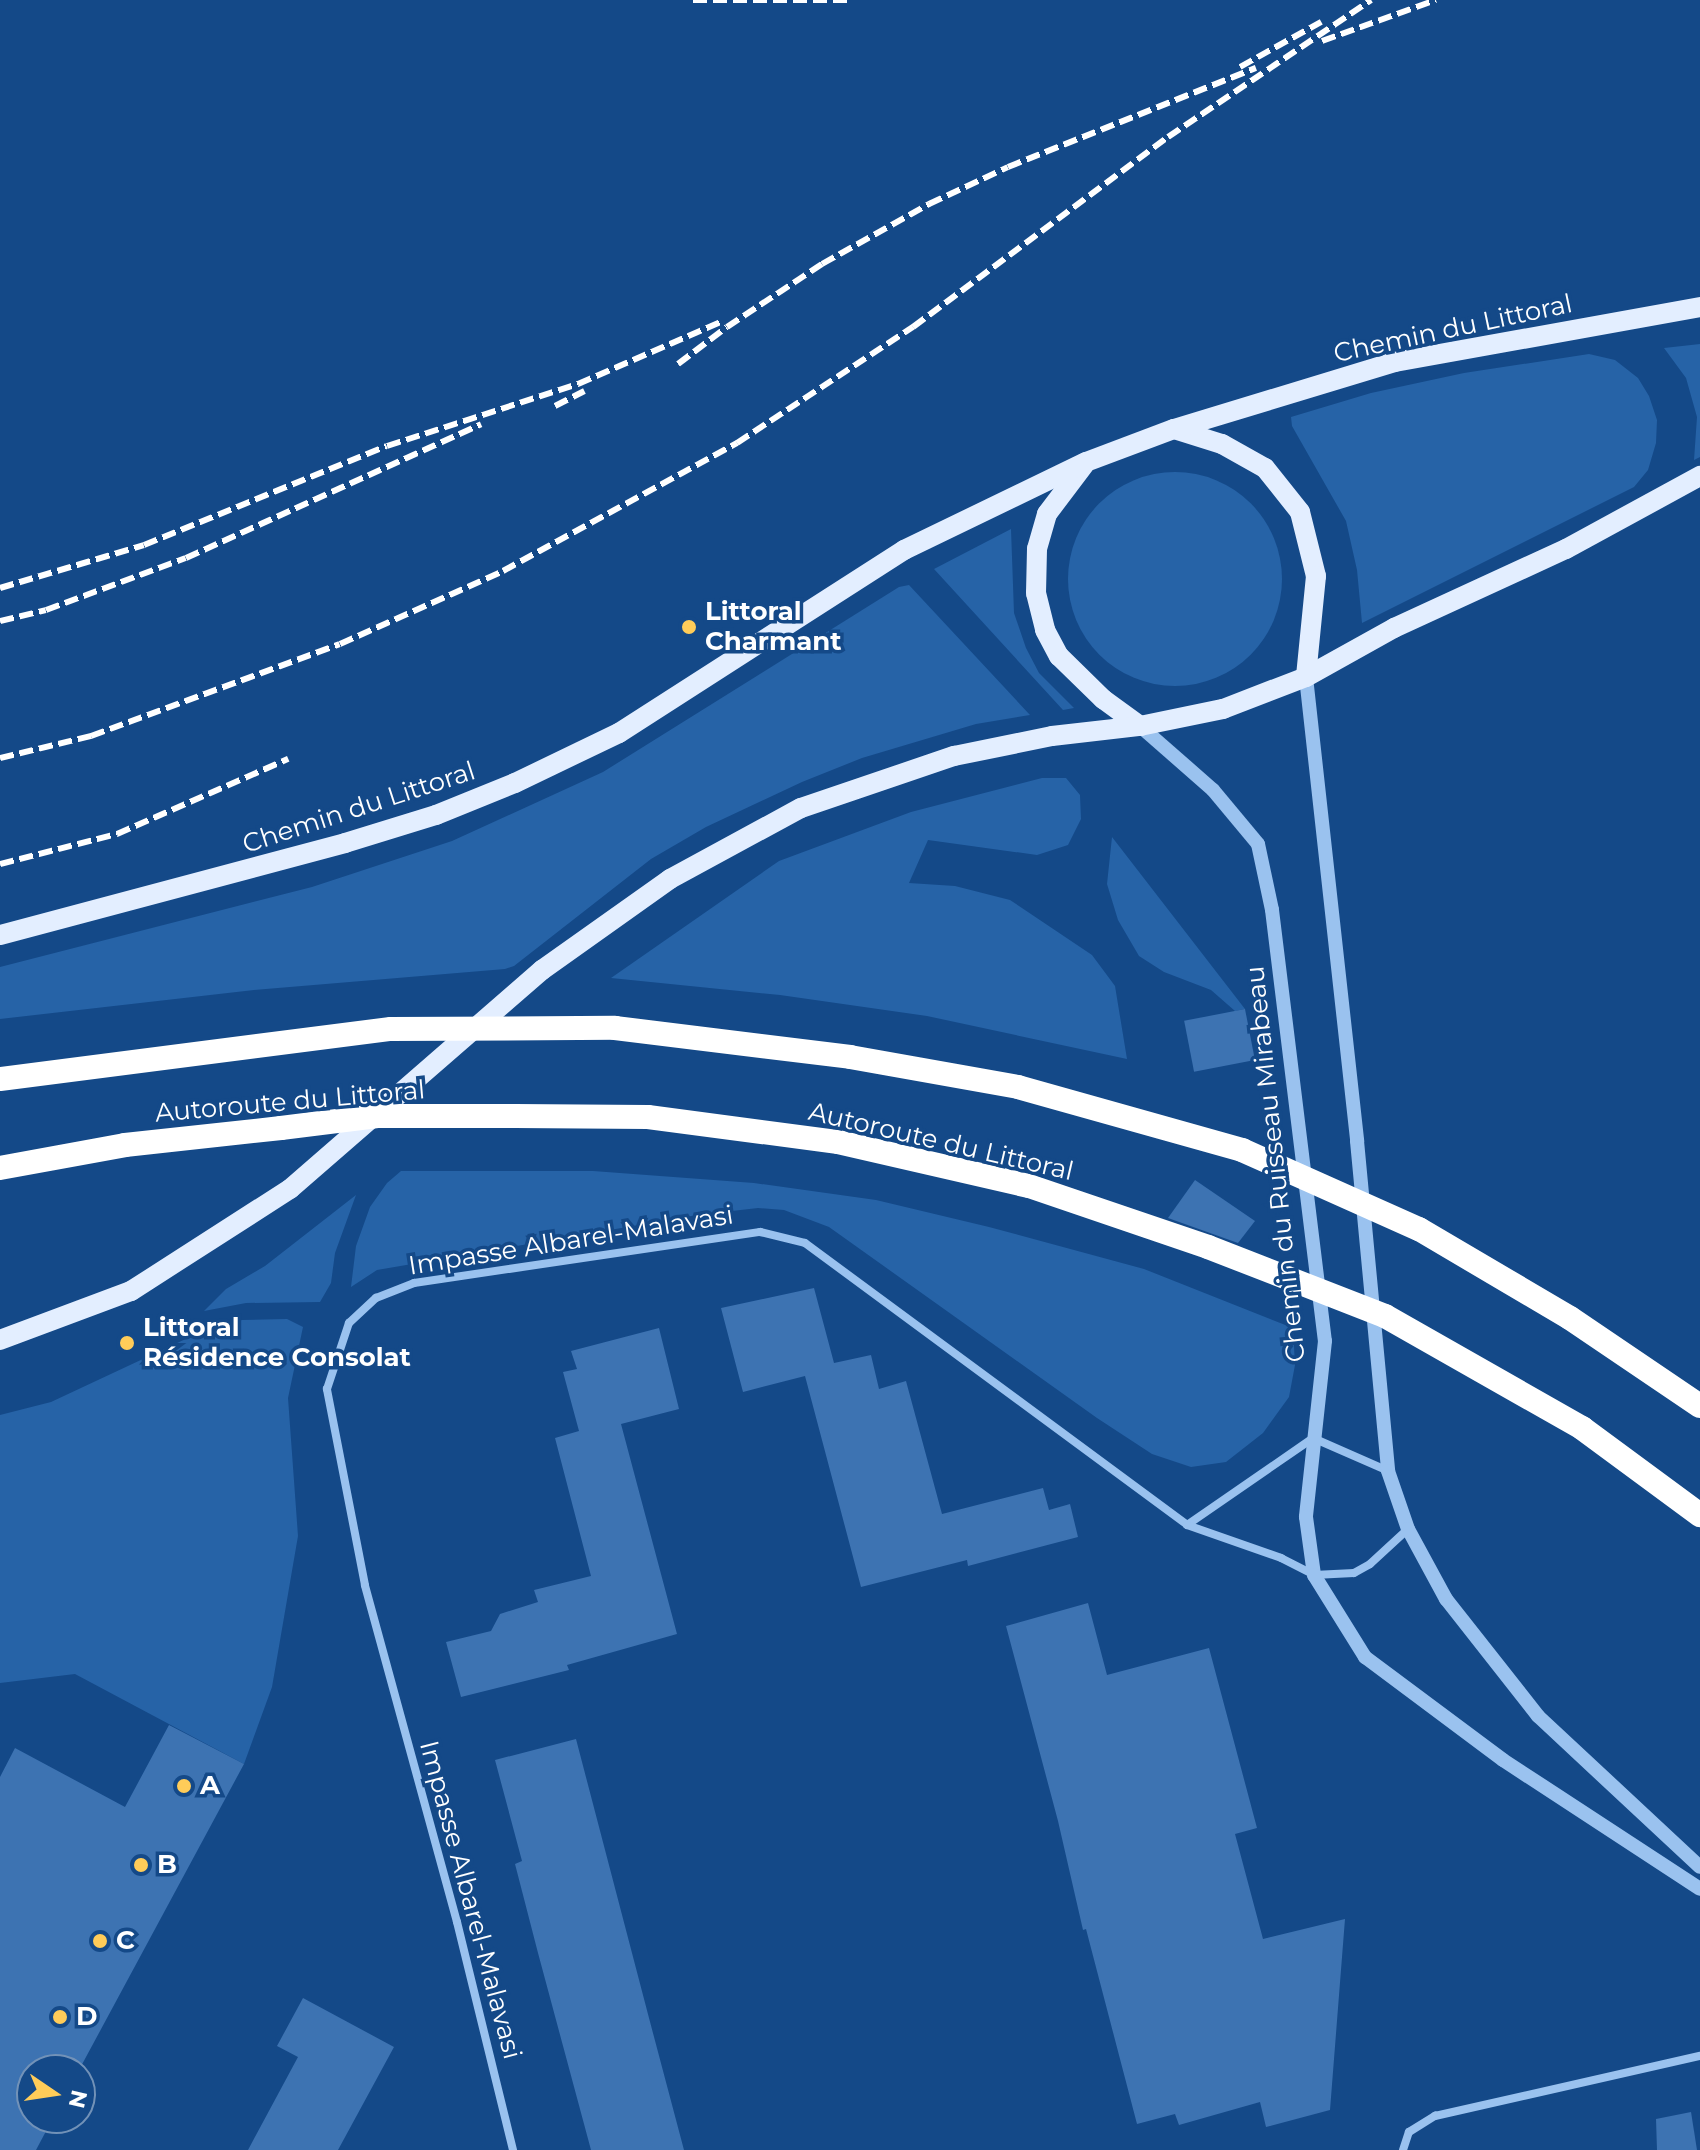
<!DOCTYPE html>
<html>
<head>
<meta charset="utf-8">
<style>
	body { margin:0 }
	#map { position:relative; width:1700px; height:2150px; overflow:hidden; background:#144988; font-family:Montserrat,sans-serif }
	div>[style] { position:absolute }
	.green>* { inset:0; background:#2663a7 }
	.round { border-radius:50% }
	.building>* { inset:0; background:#3d73b2; transform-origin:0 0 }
	.minor>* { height:8px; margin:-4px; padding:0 4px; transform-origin:4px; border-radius:4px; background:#9ac2ef }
	.tertiary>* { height:14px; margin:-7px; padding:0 7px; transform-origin:7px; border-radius:7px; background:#9ac2ef }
	.primary>* { height:20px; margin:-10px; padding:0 10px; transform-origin:10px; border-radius:10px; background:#e3eeff }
	.motorway>* { height:24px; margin:-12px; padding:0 12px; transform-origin:12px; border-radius:12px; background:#fff }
	.rail>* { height:6px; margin-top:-3px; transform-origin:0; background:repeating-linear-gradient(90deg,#fff 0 14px,transparent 0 20px) }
	.motorway-bridge>* { height:24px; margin:-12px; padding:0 12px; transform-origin:12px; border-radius:12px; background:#fff }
	.dots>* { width:22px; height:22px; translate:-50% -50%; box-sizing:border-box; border:4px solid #144988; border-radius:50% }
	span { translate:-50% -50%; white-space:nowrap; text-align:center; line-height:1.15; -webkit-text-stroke:7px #144988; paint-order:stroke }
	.street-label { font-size:26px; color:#fff }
	.poi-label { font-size:26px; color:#fff; font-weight:700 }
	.left { translate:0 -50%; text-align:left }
	.north { position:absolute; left:16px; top:2054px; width:80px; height:80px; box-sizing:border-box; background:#144988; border:2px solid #7292b8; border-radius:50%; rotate:103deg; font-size:22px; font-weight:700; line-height:32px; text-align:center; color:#fff }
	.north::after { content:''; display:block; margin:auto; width:28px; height:36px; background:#ffcc59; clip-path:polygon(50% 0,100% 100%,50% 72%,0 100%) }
</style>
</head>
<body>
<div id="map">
	<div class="green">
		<div style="clip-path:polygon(1700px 344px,1700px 457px,1694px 460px,1697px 417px,1686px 378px,1664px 348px)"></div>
		<div style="clip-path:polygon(1589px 354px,1615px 360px,1638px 378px,1649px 396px,1657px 420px,1656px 443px,1648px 470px,1634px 487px,1362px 623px,1357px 570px,1346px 521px,1292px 426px,1291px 417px,1371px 393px,1464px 373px)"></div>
		<div class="round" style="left:1068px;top:472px;width:214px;height:214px"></div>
		<div style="clip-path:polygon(1011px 529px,1014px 613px,1026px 648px,1039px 673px,1074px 708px,1063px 710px,934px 569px)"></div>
		<div style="clip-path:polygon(909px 585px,1030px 715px,976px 724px,862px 758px,802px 782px,706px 827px,651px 859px,514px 966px,505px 969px,254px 990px,0 1019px,0 967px,312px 887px,452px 841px,603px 772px,899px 587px)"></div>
		<div style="clip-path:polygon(1042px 778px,1066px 778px,1080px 795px,1081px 819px,1068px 845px,1037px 855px,928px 840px,909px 883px,955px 886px,1010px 900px,1092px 955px,1115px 986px,1127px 1059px,927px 1016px,780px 995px,611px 978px,779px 861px,911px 812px)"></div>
		<div style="clip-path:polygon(1112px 837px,1245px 1009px,1235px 1011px,1211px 990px,1164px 972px,1139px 956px,1118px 920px,1107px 884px)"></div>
		<div style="clip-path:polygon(401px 1171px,593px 1171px,754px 1183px,876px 1200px,989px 1227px,1144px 1269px,1293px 1328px,1295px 1365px,1289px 1397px,1263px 1433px,1226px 1462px,1191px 1467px,1152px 1454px,1097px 1418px,829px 1227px,784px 1210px,758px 1208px,697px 1215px,377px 1270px,351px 1287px,356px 1246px,370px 1207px,387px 1183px)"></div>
		<div style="clip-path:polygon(356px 1195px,335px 1253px,331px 1283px,320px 1302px,246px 1303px,204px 1311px,226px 1289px,265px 1266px)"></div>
		<div style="clip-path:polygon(287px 1319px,303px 1327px,288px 1398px,298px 1536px,272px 1687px,244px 1764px,75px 1674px,0 1683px,0 1415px,51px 1402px,207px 1329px,242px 1320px)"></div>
	</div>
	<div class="building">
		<div style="left:1245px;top:1009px;width:52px;height:62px;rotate:79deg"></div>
		<div style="clip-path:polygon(1195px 1180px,1255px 1221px,1238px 1243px,1168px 1218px)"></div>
		<div style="clip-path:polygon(814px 1288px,834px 1363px,871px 1355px,879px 1389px,906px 1381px,942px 1514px,1043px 1488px,1049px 1510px,1070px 1504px,1078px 1537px,968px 1566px,967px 1560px,861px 1587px,805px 1376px,743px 1392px,721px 1308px)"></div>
		<div style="clip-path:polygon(659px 1328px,679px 1409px,621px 1424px,677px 1634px,567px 1665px,569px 1670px,461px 1697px,446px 1642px,491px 1631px,500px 1614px,538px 1602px,534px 1590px,591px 1576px,555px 1438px,579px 1431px,563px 1372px,577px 1369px,571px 1351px)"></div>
		<div style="clip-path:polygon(1088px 1603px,1107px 1675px,1209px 1648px,1257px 1828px,1235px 1834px,1263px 1939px,1345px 1919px,1330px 2110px,1266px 2127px,1260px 2102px,1179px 2125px,1175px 2114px,1137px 2124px,1086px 1929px,1083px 1930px,1058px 1821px,1006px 1626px)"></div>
		<div style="clip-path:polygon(169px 1725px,244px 1764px,79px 2070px,32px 2070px,32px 2118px,53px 2118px,36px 2150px,0 2150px,0 1777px,15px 1748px,125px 1807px)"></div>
		<div style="clip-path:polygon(576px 1739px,649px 2018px,684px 2150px,591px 2150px,538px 1953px,515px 1864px,522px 1861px,495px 1760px)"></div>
		<div style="clip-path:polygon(303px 1998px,394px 2047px,338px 2150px,248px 2150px,298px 2057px,277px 2046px)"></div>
		<div style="clip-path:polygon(1691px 2112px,1697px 2150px,1657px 2150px,1656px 2119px)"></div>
	</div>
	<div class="minor">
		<div style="left:1187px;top:1525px;width:153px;rotate:-34.6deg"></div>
		<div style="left:1313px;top:1438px;width:82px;rotate:23.7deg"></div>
		<div style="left:513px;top:2150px;width:235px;rotate:-103.8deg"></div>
		<div style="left:457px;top:1922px;width:349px;rotate:-105.3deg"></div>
		<div style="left:365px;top:1585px;width:200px;rotate:-101deg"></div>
		<div style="left:327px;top:1389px;width:70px;rotate:-71.6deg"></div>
		<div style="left:349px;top:1323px;width:37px;rotate:-43deg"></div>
		<div style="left:376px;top:1298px;width:41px;rotate:-21.5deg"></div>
		<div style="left:414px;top:1283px;width:350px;rotate:-8.4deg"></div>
		<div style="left:760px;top:1232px;width:46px;rotate:13.7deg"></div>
		<div style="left:805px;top:1243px;width:475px;rotate:36.4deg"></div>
		<div style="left:1187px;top:1525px;width:100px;rotate:19.3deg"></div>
		<div style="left:1281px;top:1558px;width:37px;rotate:27deg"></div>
		<div style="left:1314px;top:1575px;width:40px;rotate:-2.9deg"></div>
		<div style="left:1354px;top:1573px;width:18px;rotate:-29deg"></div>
		<div style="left:1370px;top:1564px;width:52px;rotate:-42.6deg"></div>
		<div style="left:1403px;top:2150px;width:19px;rotate:-72deg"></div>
		<div style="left:1409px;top:2132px;width:31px;rotate:-32deg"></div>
		<div style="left:1435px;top:2116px;width:272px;rotate:-12.8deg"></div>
	</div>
	<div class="tertiary">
		<div style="left:1306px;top:677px;width:467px;rotate:83.7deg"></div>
		<div style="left:1357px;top:1141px;width:331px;rotate:84.6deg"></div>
		<div style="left:1388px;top:1471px;width:61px;rotate:71deg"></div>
		<div style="left:1408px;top:1529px;width:80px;rotate:61.5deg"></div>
		<div style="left:1446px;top:1599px;width:149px;rotate:51.8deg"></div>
		<div style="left:1538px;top:1716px;width:221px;rotate:43deg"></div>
		<div style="left:1140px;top:726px;width:97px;rotate:41.2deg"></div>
		<div style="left:1213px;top:790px;width:70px;rotate:50.2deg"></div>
		<div style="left:1258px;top:844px;width:67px;rotate:78deg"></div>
		<div style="left:1272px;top:910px;width:434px;rotate:83deg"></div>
		<div style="left:1325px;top:1341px;width:177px;rotate:96.2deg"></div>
		<div style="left:1306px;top:1517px;width:59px;rotate:82.1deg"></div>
		<div style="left:1314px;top:1575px;width:97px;rotate:58.1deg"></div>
		<div style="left:1365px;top:1657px;width:172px;rotate:36.7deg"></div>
		<div style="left:1503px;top:1760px;width:235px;rotate:33.2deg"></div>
	</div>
	<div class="primary">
		<div style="left:1174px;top:429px;width:50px;rotate:17.4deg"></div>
		<div style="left:1222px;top:444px;width:49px;rotate:29.2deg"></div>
		<div style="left:1265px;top:468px;width:56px;rotate:51.5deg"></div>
		<div style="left:1300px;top:512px;width:66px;rotate:76deg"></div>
		<div style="left:1316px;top:576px;width:101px;rotate:95.7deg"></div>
		<div style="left:1084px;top:465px;width:61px;rotate:127.1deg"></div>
		<div style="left:1047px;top:514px;width:36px;rotate:106deg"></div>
		<div style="left:1037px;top:549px;width:44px;rotate:91.3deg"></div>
		<div style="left:1036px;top:593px;width:38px;rotate:76deg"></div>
		<div style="left:1045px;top:630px;width:30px;rotate:62deg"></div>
		<div style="left:1059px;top:656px;width:62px;rotate:44.3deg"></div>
		<div style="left:1103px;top:699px;width:46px;rotate:36.1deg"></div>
		<div style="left:0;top:935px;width:357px;rotate:-14.9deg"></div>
		<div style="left:345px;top:843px;width:95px;rotate:-17.1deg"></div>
		<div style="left:436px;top:815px;width:85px;rotate:-22.1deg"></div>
		<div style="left:515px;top:783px;width:115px;rotate:-25.7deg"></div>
		<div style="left:619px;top:733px;width:339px;rotate:-32.7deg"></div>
		<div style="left:904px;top:550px;width:202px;rotate:-25.8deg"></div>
		<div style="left:1086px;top:462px;width:94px;rotate:-20.6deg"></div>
		<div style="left:1174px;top:429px;width:231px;rotate:-16.9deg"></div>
		<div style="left:1395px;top:362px;width:310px;rotate:-10.2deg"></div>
		<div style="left:0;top:1340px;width:140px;rotate:-20.5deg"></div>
		<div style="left:131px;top:1291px;width:189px;rotate:-32.7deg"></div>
		<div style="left:290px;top:1189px;width:334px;rotate:-41deg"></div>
		<div style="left:542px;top:970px;width:157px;rotate:-35.4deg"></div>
		<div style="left:670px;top:879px;width:149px;rotate:-28.5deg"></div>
		<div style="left:801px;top:808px;width:162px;rotate:-18.8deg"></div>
		<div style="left:954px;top:756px;width:100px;rotate:-11.5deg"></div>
		<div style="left:1052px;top:736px;width:89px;rotate:-6.5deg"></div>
		<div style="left:1140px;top:726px;width:85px;rotate:-11.6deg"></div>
		<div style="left:1223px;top:709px;width:89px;rotate:-21.1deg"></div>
		<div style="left:1306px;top:677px;width:101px;rotate:-29.1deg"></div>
		<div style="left:1394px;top:628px;width:189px;rotate:-24.7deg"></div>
		<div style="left:1566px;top:549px;width:153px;rotate:-28.6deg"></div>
	</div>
	<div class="motorway">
		<div style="left:615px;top:1028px;width:237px;rotate:7deg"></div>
		<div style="left:850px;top:1057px;width:171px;rotate:10.1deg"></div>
		<div style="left:0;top:1079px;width:394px;rotate:-7.3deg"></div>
		<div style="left:515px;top:1116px;width:133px;rotate:0.4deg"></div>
		<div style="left:648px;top:1117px;width:192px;rotate:7.5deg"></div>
		<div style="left:838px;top:1142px;width:196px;rotate:13deg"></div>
		<div style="left:0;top:1168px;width:127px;rotate:-10.4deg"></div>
		<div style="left:125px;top:1145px;width:157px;rotate:-6.2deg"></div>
		<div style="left:1570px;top:1318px;width:157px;rotate:34.1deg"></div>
		<div style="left:1582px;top:1428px;width:147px;rotate:36.4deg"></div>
	</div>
	<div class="rail">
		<div style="left:693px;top:0;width:156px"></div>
		<div style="left:1322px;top:41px;width:121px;rotate:-19.8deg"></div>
		<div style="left:1240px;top:67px;width:93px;rotate:-29.1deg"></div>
		<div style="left:678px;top:364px;width:61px;rotate:-37.1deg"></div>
		<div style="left:727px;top:327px;width:114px;rotate:-33.6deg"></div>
		<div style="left:822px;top:264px;width:123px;rotate:-29.3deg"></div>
		<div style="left:929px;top:204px;width:87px;rotate:-25.1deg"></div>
		<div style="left:1008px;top:167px;width:267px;rotate:-21.8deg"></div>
		<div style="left:555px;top:406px;width:33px;rotate:-27deg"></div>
		<div style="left:0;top:588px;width:150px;rotate:-16.6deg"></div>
		<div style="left:144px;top:545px;width:262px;rotate:-22.2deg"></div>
		<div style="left:387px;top:446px;width:201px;rotate:-18deg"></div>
		<div style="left:578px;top:384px;width:158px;rotate:-23.5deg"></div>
		<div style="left:0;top:621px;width:47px;rotate:-13.4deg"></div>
		<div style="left:46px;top:610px;width:149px;rotate:-20.4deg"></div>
		<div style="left:186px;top:558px;width:324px;rotate:-24.4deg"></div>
		<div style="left:0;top:758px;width:94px;rotate:-13.6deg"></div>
		<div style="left:91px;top:736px;width:265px;rotate:-20.3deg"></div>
		<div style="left:340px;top:644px;width:179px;rotate:-24.1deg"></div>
		<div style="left:503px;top:571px;width:267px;rotate:-28.7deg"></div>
		<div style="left:737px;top:443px;width:211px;rotate:-33.4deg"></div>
		<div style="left:913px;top:327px;width:318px;rotate:-36.7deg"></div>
		<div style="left:1168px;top:137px;width:245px;rotate:-34deg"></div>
		<div style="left:0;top:864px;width:121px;rotate:-14.4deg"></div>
		<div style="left:117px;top:834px;width:187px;rotate:-23.7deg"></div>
	</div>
	<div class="motorway-bridge">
		<div style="left:391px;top:1029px;width:224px;rotate:-0.3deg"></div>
		<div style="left:1018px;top:1087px;width:233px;rotate:15.7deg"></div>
		<div style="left:1242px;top:1150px;width:194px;rotate:24.1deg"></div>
		<div style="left:1419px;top:1229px;width:175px;rotate:30.5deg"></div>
		<div style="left:281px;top:1128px;width:97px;rotate:-7.1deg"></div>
		<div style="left:377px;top:1116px;width:138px"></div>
		<div style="left:1029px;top:1186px;width:189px;rotate:18.8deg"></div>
		<div style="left:1208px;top:1247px;width:190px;rotate:21.3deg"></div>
		<div style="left:1385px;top:1316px;width:227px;rotate:29.6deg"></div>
	</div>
	<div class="dots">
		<div style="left:689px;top:627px;background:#ffcc59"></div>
		<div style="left:127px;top:1343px;background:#ffcc59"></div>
		<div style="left:184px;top:1786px;background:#ffcc59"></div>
		<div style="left:141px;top:1865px;background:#ffcc59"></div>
		<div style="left:100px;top:1941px;background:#ffcc59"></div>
		<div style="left:60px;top:2017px;background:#ffcc59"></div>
	</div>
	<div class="street-label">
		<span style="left:1453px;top:329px;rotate:-12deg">Chemin du Littoral</span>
		<span style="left:359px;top:808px;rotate:-18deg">Chemin du Littoral</span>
		<span style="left:290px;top:1102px;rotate:-5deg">Autoroute du Littoral</span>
		<span style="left:941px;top:1142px;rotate:13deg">Autoroute du Littoral</span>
		<span style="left:1276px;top:1164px;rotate:-96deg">Chemin du Ruisseau Mirabeau</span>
		<span style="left:571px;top:1241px;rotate:-9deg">Impasse Albarel-Malavasi</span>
		<span style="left:470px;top:1900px;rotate:75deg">Impasse Albarel-Malavasi</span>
	</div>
	<div class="poi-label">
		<span class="left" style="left:705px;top:627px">Littoral<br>Charmant</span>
		<span class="left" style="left:143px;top:1343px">Littoral<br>Résidence Consolat</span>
		<span class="left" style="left:200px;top:1786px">A</span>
		<span class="left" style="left:157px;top:1865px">B</span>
		<span class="left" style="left:116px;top:1941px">C</span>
		<span class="left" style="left:76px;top:2017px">D</span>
	</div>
	<div class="north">N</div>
</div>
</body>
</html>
